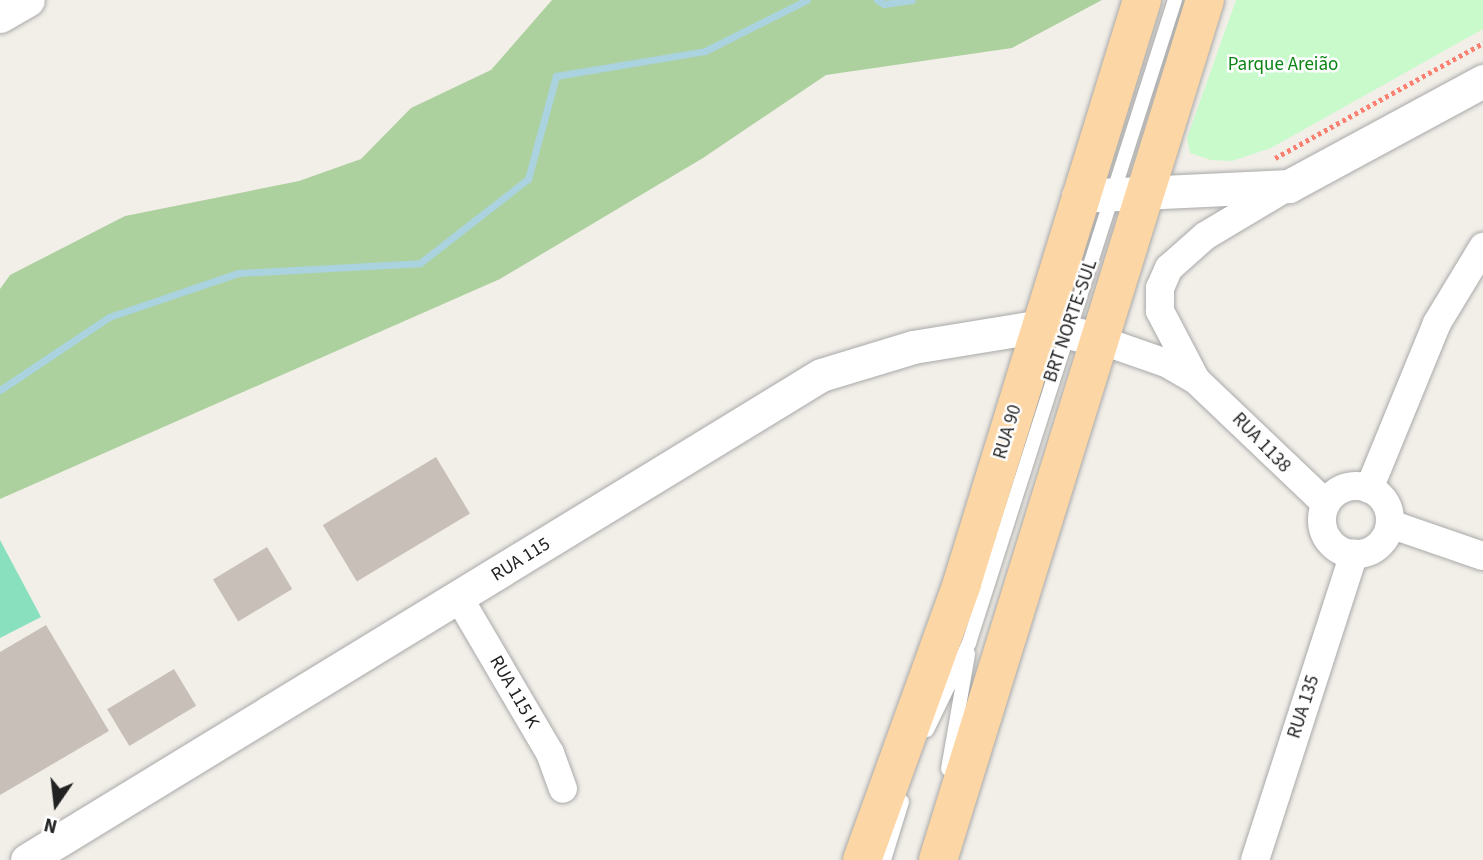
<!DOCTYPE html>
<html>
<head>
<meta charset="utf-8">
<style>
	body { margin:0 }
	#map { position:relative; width:1483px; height:860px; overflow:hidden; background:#f2efe9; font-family:"Source Sans 3",sans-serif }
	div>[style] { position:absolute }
	.forest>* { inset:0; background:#add19e }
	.park>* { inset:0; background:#c8facc }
	.pitch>* { inset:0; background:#88e0be }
	.stream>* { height:7px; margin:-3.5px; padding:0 3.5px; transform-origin:3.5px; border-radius:3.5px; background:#aad3df }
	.building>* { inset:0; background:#c7bfb8; transform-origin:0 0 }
	.path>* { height:4.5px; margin-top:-2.25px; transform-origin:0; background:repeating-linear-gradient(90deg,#fa8072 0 3.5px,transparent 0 7px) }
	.roads { filter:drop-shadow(0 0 2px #a9a9a9) drop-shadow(0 0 2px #a9a9a9) }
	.service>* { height:14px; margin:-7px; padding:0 7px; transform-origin:7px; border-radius:7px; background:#fff }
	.minor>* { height:28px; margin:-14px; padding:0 14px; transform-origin:14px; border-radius:14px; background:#fff }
	.minor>.ring { margin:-14px; padding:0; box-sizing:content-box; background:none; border:28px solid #fff; border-radius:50% }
	.tertiary>* { height:33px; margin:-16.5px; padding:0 16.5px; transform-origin:16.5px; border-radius:16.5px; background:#fff }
	.primary>* { height:38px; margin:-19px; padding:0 19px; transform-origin:19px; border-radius:19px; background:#fcd6a4 }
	span { translate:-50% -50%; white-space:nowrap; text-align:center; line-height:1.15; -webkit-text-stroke:5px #fff; paint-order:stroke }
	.park-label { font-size:19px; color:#0c8416 }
	.street-label { font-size:19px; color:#222 }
	.north { position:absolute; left:21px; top:769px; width:70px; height:70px; -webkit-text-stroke:5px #fff; paint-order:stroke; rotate:194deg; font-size:19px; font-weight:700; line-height:28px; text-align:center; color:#222 }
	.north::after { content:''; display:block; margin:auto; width:24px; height:32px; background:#222; clip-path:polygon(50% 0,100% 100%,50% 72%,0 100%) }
</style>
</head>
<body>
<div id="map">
	<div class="forest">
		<div style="clip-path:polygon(552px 0,1102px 0,1012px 48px,826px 75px,703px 158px,500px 279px,0 499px,0 289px,10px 275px,125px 216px,299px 181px,361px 159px,411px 108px,491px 70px)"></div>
	</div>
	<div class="park">
		<div style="clip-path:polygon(1236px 0,1483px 0,1483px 29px,1271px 148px,1232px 161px,1211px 160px,1190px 153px,1187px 138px)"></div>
	</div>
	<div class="pitch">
		<div style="clip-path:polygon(0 540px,41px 617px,0 638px)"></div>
	</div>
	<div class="stream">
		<div style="left:877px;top:0;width:8px;rotate:30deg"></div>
		<div style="left:884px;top:4px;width:28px;rotate:-8deg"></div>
		<div style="left:0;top:390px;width:131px;rotate:-33.8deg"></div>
		<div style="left:109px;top:317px;width:136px;rotate:-18.8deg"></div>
		<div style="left:238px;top:273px;width:182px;rotate:-3.1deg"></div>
		<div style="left:420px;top:263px;width:137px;rotate:-37.9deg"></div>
		<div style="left:528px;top:179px;width:107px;rotate:-74.8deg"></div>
		<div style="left:556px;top:76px;width:151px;rotate:-9.5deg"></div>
		<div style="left:705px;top:51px;width:114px;rotate:-26.6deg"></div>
	</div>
	<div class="building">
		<div style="left:436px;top:457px;width:66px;height:132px;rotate:59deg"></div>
		<div style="left:267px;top:547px;width:49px;height:63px;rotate:59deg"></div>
		<div style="clip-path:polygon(46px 625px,109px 731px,0 795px,0 652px)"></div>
		<div style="left:174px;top:669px;width:43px;height:78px;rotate:59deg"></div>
	</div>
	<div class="path">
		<div style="left:1275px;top:158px;width:238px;rotate:-28.9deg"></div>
	</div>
	<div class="roads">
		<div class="service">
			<div style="left:927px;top:730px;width:97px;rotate:-64.2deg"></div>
			<div style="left:969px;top:643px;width:675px;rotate:-72.24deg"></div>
			<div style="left:948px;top:769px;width:117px;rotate:-80.1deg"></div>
			<div style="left:884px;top:860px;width:61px;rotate:-72.8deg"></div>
		</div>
		<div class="minor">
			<div style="left:1097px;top:339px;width:73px;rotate:19.2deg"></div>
			<div style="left:1166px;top:363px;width:36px;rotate:30deg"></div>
			<div style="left:1197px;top:381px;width:178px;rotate:43.6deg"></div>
			<div style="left:1195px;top:378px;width:76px;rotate:-117.6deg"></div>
			<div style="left:1160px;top:311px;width:23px;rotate:-90deg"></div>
			<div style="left:1160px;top:288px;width:22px;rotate:-66deg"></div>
			<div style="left:1169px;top:268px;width:48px;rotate:-41.6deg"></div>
			<div style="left:1205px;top:236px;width:98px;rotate:-30.8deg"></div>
			<div class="ring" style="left:1322px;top:486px;width:40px;height:40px"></div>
			<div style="left:1369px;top:489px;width:179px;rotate:-67.7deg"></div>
			<div style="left:1437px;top:323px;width:89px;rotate:-58.8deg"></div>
			<div style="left:1390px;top:524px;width:98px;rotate:19deg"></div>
			<div style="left:459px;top:598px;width:180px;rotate:59.6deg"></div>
			<div style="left:550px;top:753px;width:38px;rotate:70deg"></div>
			<div style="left:1255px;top:860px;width:322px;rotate:-72.1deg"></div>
		</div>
		<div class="tertiary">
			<div style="left:0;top:16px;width:32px;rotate:-30deg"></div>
			<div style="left:1078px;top:196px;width:211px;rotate:-2.7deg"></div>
			<div style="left:1289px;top:186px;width:221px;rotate:-28.4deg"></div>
			<div style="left:27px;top:860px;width:930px;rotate:-31.42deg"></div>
			<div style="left:821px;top:375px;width:96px;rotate:-16.9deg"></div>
			<div style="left:913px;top:347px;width:130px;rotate:-9.3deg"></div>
			<div style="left:1041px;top:326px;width:57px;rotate:13.1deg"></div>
		</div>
		<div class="primary">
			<div style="left:862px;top:860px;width:294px;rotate:-70.1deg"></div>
			<div style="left:962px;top:583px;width:610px;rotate:-72.84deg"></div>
			<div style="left:938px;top:860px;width:900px;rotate:-72.75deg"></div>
		</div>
	</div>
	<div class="park-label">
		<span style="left:1283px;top:65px">Parque Areião</span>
	</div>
	<div class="street-label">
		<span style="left:1071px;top:321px;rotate:-71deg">BRT NORTE-SUL</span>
		<span style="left:1008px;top:432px;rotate:-73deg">RUA 90</span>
		<span style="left:1261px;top:443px;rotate:46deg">RUA 1138</span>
		<span style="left:521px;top:560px;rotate:-32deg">RUA 115</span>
		<span style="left:514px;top:692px;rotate:60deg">RUA 115 K</span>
		<span style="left:1304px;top:707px;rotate:-72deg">RUA 135</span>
	</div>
	<div class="north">N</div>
</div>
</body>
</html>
